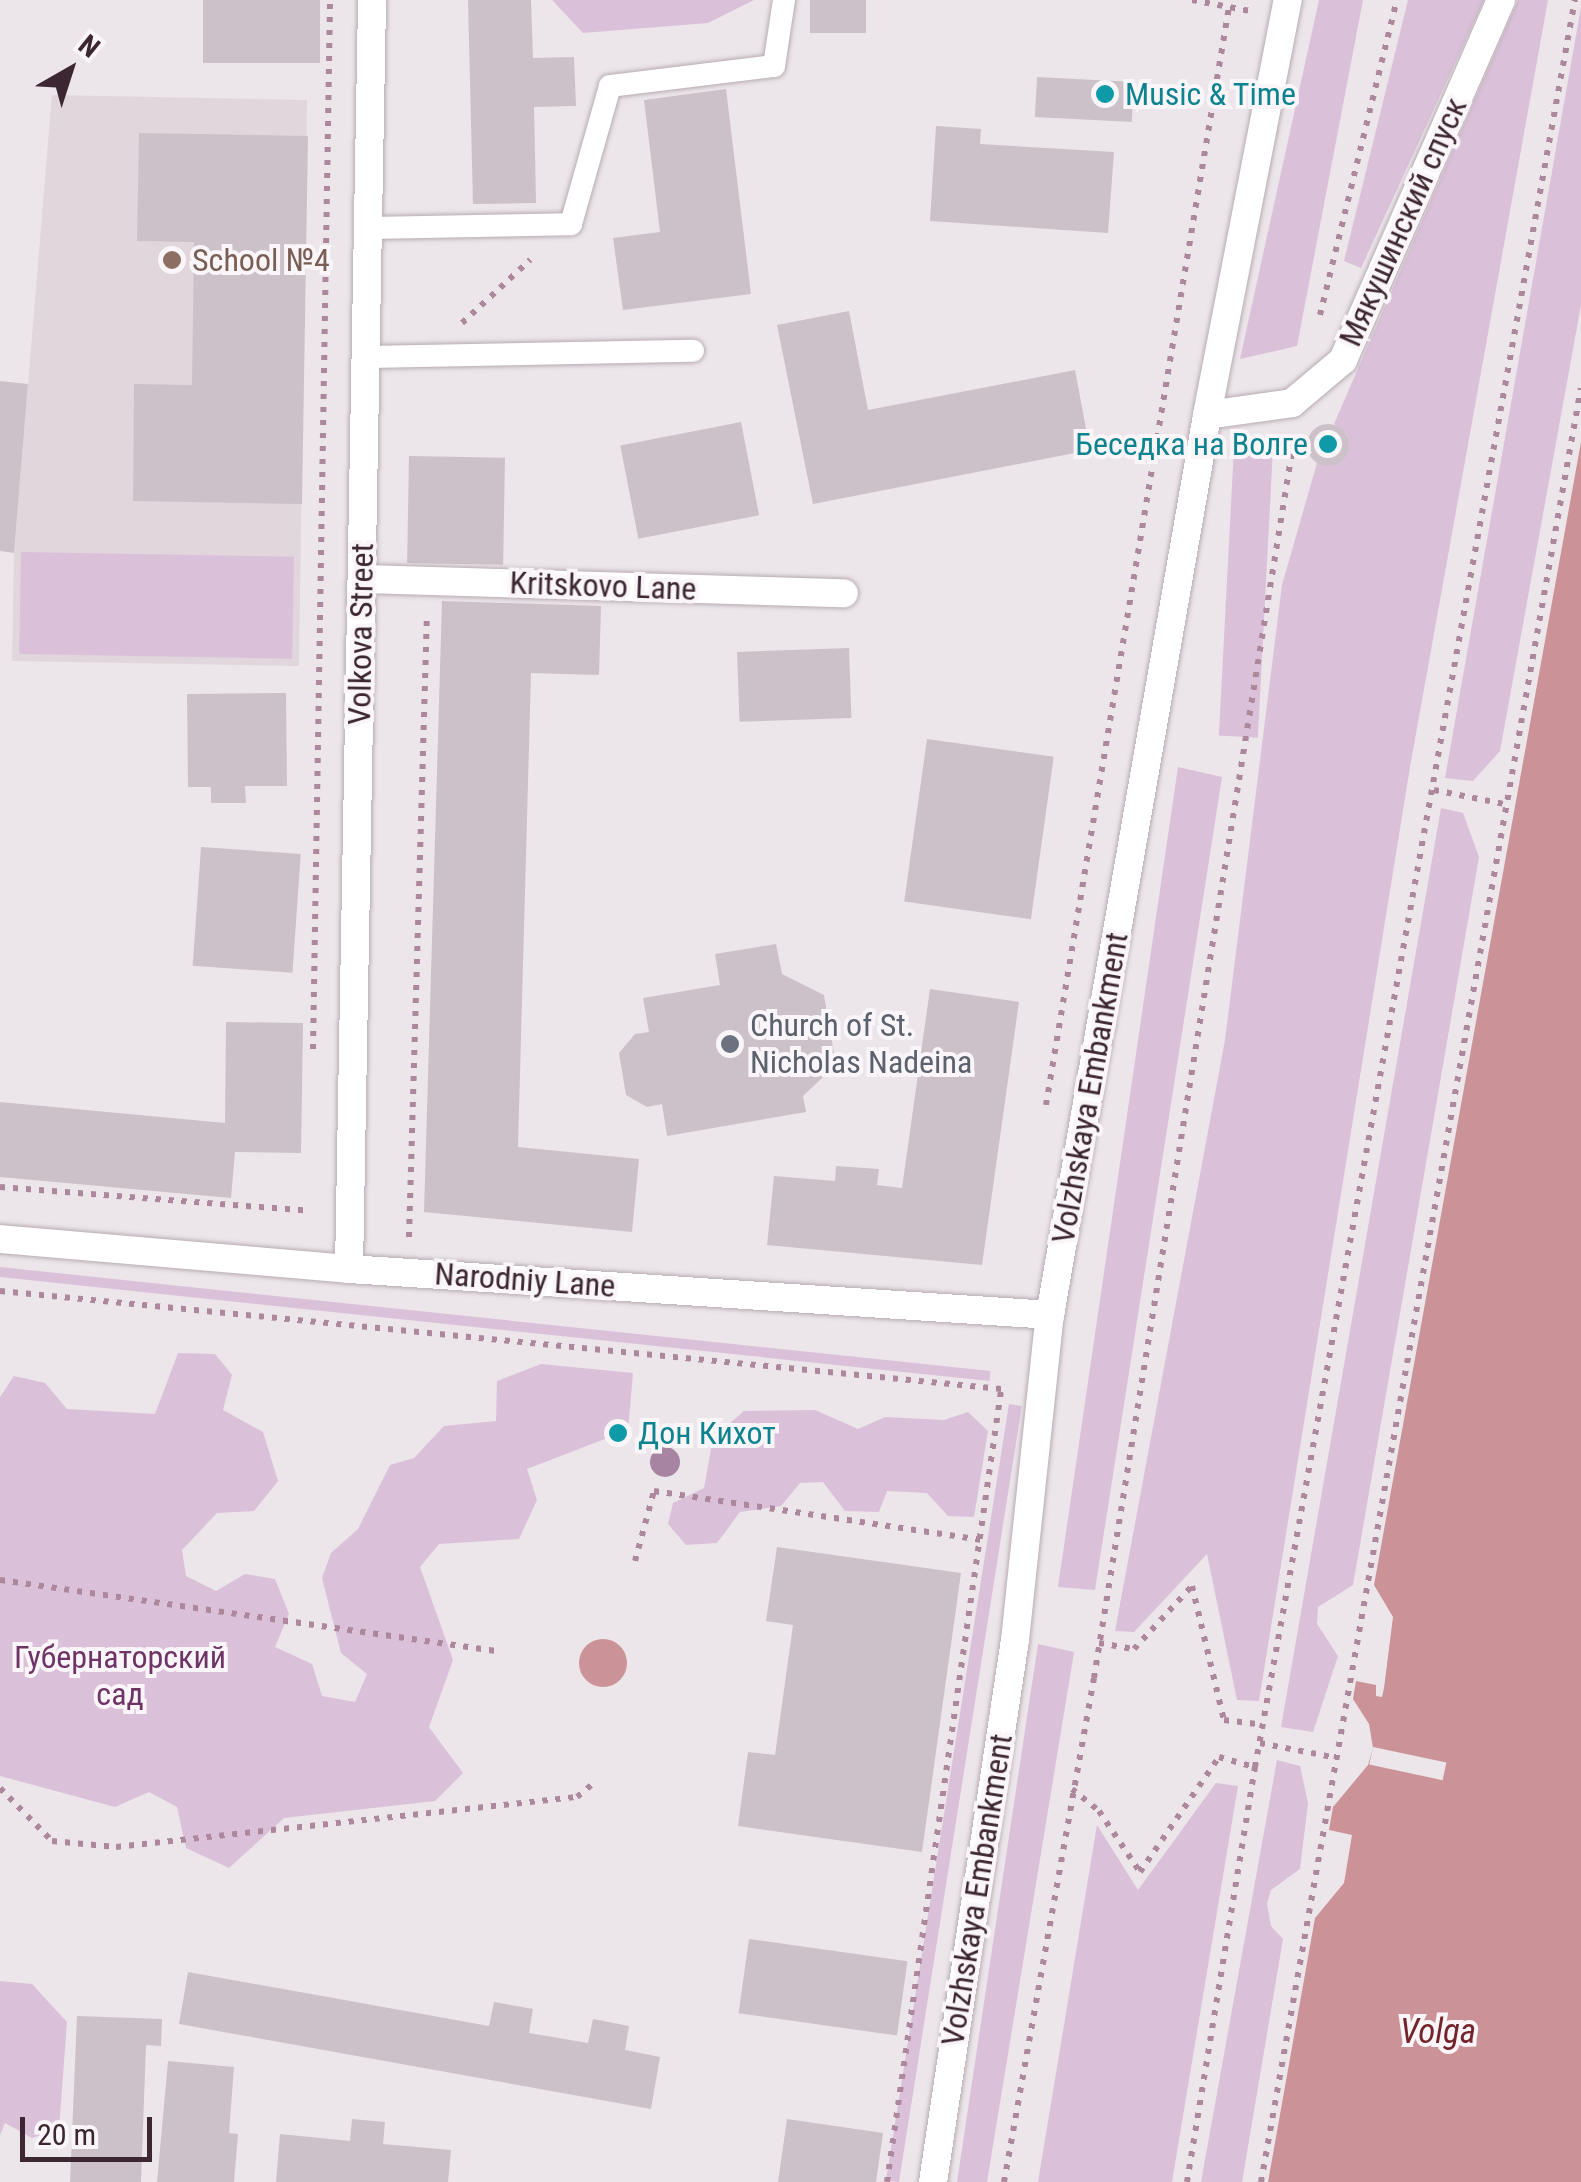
<!DOCTYPE html>
<html>
<head>
<meta charset="utf-8">
<style>
	body { margin:0 }
	#map { position:relative; width:1581px; height:2182px; overflow:hidden; background:#ece5ea; font-family:"Roboto Condensed",sans-serif }
	div>[style] { position:absolute }
	.built>* { inset:0; background:#e0d6dc }
	.green>* { inset:0; background:#dbc0da; transform-origin:0 0 }
	.water>* { inset:0; background:#cb9397 }
	.round { border-radius:50% }
	.pier>* { inset:0; background:#ece5ea; transform-origin:0 0 }
	.building>* { inset:0; background:#cdc1c9; transform-origin:0 0 }
	.path>* { height:6px; margin-top:-3px; transform-origin:0; background:repeating-linear-gradient(90deg,#ad889c 0 5px,transparent 0 13px) }
	.roads { filter:drop-shadow(0 0 2px #b7acb2) drop-shadow(0 0 2px #b7acb2) }
	.service>* { height:22px; margin:-11px; padding:0 11px; transform-origin:11px; border-radius:11px; background:#fff }
	.pedestrian>* { height:28px; margin:-14px; padding:0 14px; transform-origin:14px; border-radius:14px; background:#fff }
	.minor>* { height:28px; margin:-14px; padding:0 14px; transform-origin:14px; border-radius:14px; background:#fff }
	.trees>* { width:30px; height:30px; margin:-15px; border-radius:50%; background:#a784a1 }
	.dots>* { width:28px; height:28px; translate:-50% -50%; box-sizing:border-box; border:5px solid #f9f5f8; border-radius:50% }
	span { translate:-50% -50%; white-space:nowrap; text-align:center; line-height:1.15; -webkit-text-stroke:8px #f9f5f8; paint-order:stroke }
	.culture-label { font-size:32px; color:#0d838f }
	.left { translate:0 -50%; text-align:left }
	.right { translate:-100% -50%; text-align:right }
	.street-label { font-size:32px; color:#3c2631 }
	.education-label { font-size:32px; color:#785e54 }
	.worship-label { font-size:32px; color:#5b616d }
	.park-label { font-size:32px; color:#6f3466 }
	.water-label { font-size:35px; color:#73252b; font-style:italic }
	.north { position:absolute; left:20px; top:20px; width:100px; height:100px; -webkit-text-stroke:8px #f9f5f8; paint-order:stroke; rotate:39deg; font-size:28px; font-weight:700; line-height:40px; text-align:center; color:#3c2631 }
	.north::after { content:''; display:block; margin:auto; width:35px; height:45px; background:#3c2631; clip-path:polygon(50% 0,100% 100%,50% 72%,0 100%) }
	.scale { position:absolute; left:20px; top:2117px; width:132px; height:45px; box-sizing:border-box; border:5px solid #3c2631; border-top:0; padding-left:12px; font-size:30px; line-height:35px; white-space:nowrap; color:#3c2631; -webkit-text-stroke:8px #f9f5f8; paint-order:stroke }
</style>
</head>
<body>
<div id="map">
	<div class="built">
		<div style="clip-path:polygon(52px 95px,307px 100px,299px 666px,12px 661px,14px 553px)"></div>
	</div>
	<div class="green">
		<div style="clip-path:polygon(552px 0,754px 0,708px 23px,583px 33px)"></div>
		<div style="clip-path:polygon(1319px 0,1363px 0,1297px 346px,1240px 359px)"></div>
		<div style="clip-path:polygon(1408px 0,1484px 0,1361px 268px,1344px 261px)"></div>
		<div style="clip-path:polygon(1518px 0,1548px 0,1410px 767px,1259px 1701px,1237px 1700px,1207px 1554px,1134px 1632px,1115px 1631px,1225px 1040px,1282px 585px,1317px 463px,1332px 466px,1347px 453px,1347px 435px,1334px 424px)"></div>
		<div style="clip-path:polygon(1581px 7px,1581px 305px,1500px 751px,1473px 781px,1445px 778px)"></div>
		<div style="left:1234px;top:447px;width:39px;height:289px;rotate:3deg"></div>
		<div style="left:21px;top:552px;width:273px;height:102px;rotate:1deg"></div>
		<div style="clip-path:polygon(1178px 767px,1222px 777px,1095px 1590px,1058px 1587px)"></div>
		<div style="clip-path:polygon(1441px 808px,1463px 813px,1479px 857px,1353px 1585px,1318px 1607px,1317px 1624px,1338px 1656px,1313px 1732px,1281px 1727px)"></div>
		<div style="left:0;top:1267px;width:996px;height:10px;rotate:6deg"></div>
		<div style="clip-path:polygon(178px 1353px,215px 1354px,232px 1375px,223px 1410px,263px 1432px,278px 1481px,254px 1511px,217px 1513px,182px 1550px,186px 1576px,216px 1591px,245px 1574px,275px 1579px,289px 1614px,275px 1647px,312px 1664px,322px 1696px,355px 1702px,367px 1674px,341px 1653px,322px 1578px,331px 1553px,358px 1529px,390px 1465px,414px 1458px,444px 1426px,496px 1421px,497px 1381px,541px 1364px,633px 1373px,628px 1430px,527px 1469px,537px 1500px,519px 1539px,439px 1544px,420px 1567px,453px 1660px,429px 1727px,463px 1773px,435px 1801px,284px 1818px,229px 1868px,186px 1848px,177px 1807px,149px 1792px,115px 1807px,0 1776px,0 1397px,14px 1376px,45px 1383px,67px 1409px,155px 1414px)"></div>
		<div style="left:1009px;top:1404px;width:13px;height:786px;rotate:9deg"></div>
		<div style="clip-path:polygon(815px 1410px,858px 1429px,885px 1417px,944px 1420px,968px 1412px,988px 1431px,974px 1517px,948px 1516px,927px 1493px,887px 1491px,879px 1512px,845px 1511px,823px 1482px,800px 1483px,781px 1506px,740px 1512px,717px 1543px,686px 1545px,668px 1524px,673px 1503px,704px 1488px,713px 1438px,744px 1411px)"></div>
		<div style="clip-path:polygon(1038px 1644px,1074px 1652px,987px 2182px,957px 2182px)"></div>
		<div style="clip-path:polygon(1277px 1760px,1300px 1766px,1308px 1803px,1300px 1869px,1271px 1890px,1267px 1904px,1271px 1926px,1283px 1939px,1242px 2182px,1201px 2182px)"></div>
		<div style="clip-path:polygon(1216px 1783px,1238px 1786px,1172px 2182px,1038px 2182px,1097px 1825px,1138px 1890px)"></div>
		<div style="clip-path:polygon(0 1981px,32px 1984px,67px 2022px,59px 2129px,32px 2138px,5px 2123px,0 2135px)"></div>
	</div>
	<div class="water">
		<div style="clip-path:polygon(1581px 442px,1581px 2182px,1268px 2182px,1315px 1918px,1344px 1883px,1352px 1835px,1329px 1830px,1333px 1807px,1368px 1765px,1373px 1748px,1369px 1724px,1353px 1699px,1356px 1681px,1376px 1685px,1376px 1696px,1382px 1697px,1384px 1688px,1393px 1617px,1374px 1585px)"></div>
		<div class="round" style="left:579px;top:1639px;width:48px;height:48px"></div>
	</div>
	<div class="pier">
		<div style="left:1373px;top:1747px;width:75px;height:18px;rotate:12deg"></div>
	</div>
	<div class="building">
		<div style="left:203px;top:0;width:117px;height:63px"></div>
		<div style="clip-path:polygon(468px 0,531px 0,533px 58px,574px 57px,576px 106px,534px 107px,536px 203px,473px 204px)"></div>
		<div style="left:810px;top:0;width:56px;height:33px"></div>
		<div style="left:1037px;top:77px;width:97px;height:40px;rotate:3deg"></div>
		<div style="clip-path:polygon(726px 89px,751px 294px,623px 310px,613px 238px,660px 232px,644px 100px)"></div>
		<div style="clip-path:polygon(936px 126px,981px 129px,980px 144px,1114px 152px,1108px 233px,930px 221px)"></div>
		<div style="clip-path:polygon(139px 133px,308px 136px,302px 504px,133px 501px,134px 384px,192px 385px,194px 242px,137px 241px)"></div>
		<div style="clip-path:polygon(849px 311px,868px 410px,1075px 370px,1090px 450px,813px 504px,777px 325px)"></div>
		<div style="clip-path:polygon(0 381px,28px 384px,14px 553px,0 551px)"></div>
		<div style="left:741px;top:422px;width:95px;height:123px;rotate:79deg"></div>
		<div class="round" style="left:1307px;top:424px;width:42px;height:42px"></div>
		<div style="left:409px;top:456px;width:96px;height:107px;rotate:1deg"></div>
		<div style="clip-path:polygon(442px 601px,601px 606px,599px 675px,531px 673px,518px 1147px,639px 1159px,632px 1232px,424px 1212px)"></div>
		<div style="left:849px;top:648px;width:70px;height:112px;rotate:88deg"></div>
		<div style="clip-path:polygon(286px 693px,287px 786px,245px 786px,246px 803px,211px 803px,211px 787px,188px 787px,187px 694px)"></div>
		<div style="left:927px;top:739px;width:128px;height:164px;rotate:8deg"></div>
		<div style="left:201px;top:847px;width:100px;height:119px;rotate:4deg"></div>
		<div style="clip-path:polygon(776px 944px,782px 974px,824px 995px,836px 1065px,803px 1096px,806px 1112px,667px 1136px,662px 1104px,647px 1107px,626px 1095px,619px 1053px,635px 1034px,649px 1032px,643px 998px,720px 985px,715px 954px)"></div>
		<div style="clip-path:polygon(930px 989px,1019px 1002px,982px 1265px,767px 1245px,774px 1176px,835px 1181px,836px 1166px,879px 1169px,877px 1185px,902px 1188px)"></div>
		<div style="clip-path:polygon(226px 1022px,303px 1023px,301px 1153px,235px 1152px,231px 1198px,0 1177px,0 1102px,225px 1123px)"></div>
		<div style="clip-path:polygon(777px 1547px,961px 1573px,922px 1852px,738px 1826px,748px 1752px,775px 1755px,793px 1625px,766px 1621px)"></div>
		<div style="left:749px;top:1939px;width:160px;height:75px;rotate:8deg"></div>
		<div style="clip-path:polygon(188px 1972px,489px 2026px,494px 2002px,533px 2009px,529px 2033px,588px 2043px,593px 2019px,629px 2026px,625px 2050px,660px 2057px,651px 2109px,179px 2024px)"></div>
		<div style="clip-path:polygon(77px 2016px,162px 2019px,161px 2046px,146px 2045px,141px 2182px,70px 2182px)"></div>
		<div style="clip-path:polygon(168px 2061px,234px 2067px,229px 2133px,238px 2134px,234px 2182px,157px 2182px)"></div>
		<div style="clip-path:polygon(352px 2119px,385px 2122px,383px 2144px,451px 2150px,448px 2182px,276px 2182px,280px 2134px,350px 2141px)"></div>
		<div style="clip-path:polygon(787px 2119px,883px 2133px,876px 2182px,778px 2182px)"></div>
	</div>
	<div class="path">
		<div style="left:1192px;top:0;width:59px;rotate:10.7deg"></div>
		<div style="left:1320px;top:315px;width:324px;rotate:-76.3deg"></div>
		<div style="left:462px;top:323px;width:93px;rotate:-42.8deg"></div>
		<div style="left:1434px;top:790px;width:71px;rotate:11.3deg"></div>
		<div style="left:313px;top:1049px;width:1049px;rotate:-89.07deg"></div>
		<div style="left:1046px;top:1105px;width:1113px;rotate:-80.54deg"></div>
		<div style="left:0;top:1187px;width:311px;rotate:4.4deg"></div>
		<div style="left:409px;top:1237px;width:623px;rotate:-88.35deg"></div>
		<div style="left:0;top:1291px;width:1006px;rotate:5.59deg"></div>
		<div style="left:635px;top:1561px;width:73px;rotate:-74.8deg"></div>
		<div style="left:654px;top:1491px;width:330px;rotate:8.5deg"></div>
		<div style="left:0;top:1580px;width:501px;rotate:8.15deg"></div>
		<div style="left:1099px;top:1643px;width:36px;rotate:10deg"></div>
		<div style="left:1134px;top:1649px;width:86px;rotate:-47.4deg"></div>
		<div style="left:1192px;top:1586px;width:138px;rotate:76.6deg"></div>
		<div style="left:1224px;top:1720px;width:39px;rotate:7deg"></div>
		<div style="left:1260px;top:1743px;width:78px;rotate:11deg"></div>
		<div style="left:0;top:1788px;width:74px;rotate:45.5deg"></div>
		<div style="left:52px;top:1841px;width:64px;rotate:5.4deg"></div>
		<div style="left:116px;top:1847px;width:464px;rotate:-6.2deg"></div>
		<div style="left:577px;top:1797px;width:25px;rotate:-40deg"></div>
		<div style="left:1072px;top:1789px;width:35px;rotate:39deg"></div>
		<div style="left:1099px;top:1811px;width:73px;rotate:56.1deg"></div>
		<div style="left:1140px;top:1872px;width:140px;rotate:-55.5deg"></div>
		<div style="left:1219px;top:1757px;width:37px;rotate:16deg"></div>
		<div style="left:887px;top:2182px;width:806px;rotate:-81.8deg"></div>
		<div style="left:1004px;top:2182px;width:512px;rotate:-79.88deg"></div>
		<div style="left:1094px;top:1678px;width:1255px;rotate:-80.83deg"></div>
		<div style="left:1187px;top:2182px;width:421px;rotate:-80.7deg"></div>
		<div style="left:1255px;top:1767px;width:1796px;rotate:-79.74deg"></div>
		<div style="left:1261px;top:2182px;width:1822px;rotate:-79.89deg"></div>
	</div>
	<div class="roads">
		<div class="service">
			<div style="left:368px;top:228px;width:203px;rotate:-1.1deg"></div>
			<div style="left:571px;top:224px;width:143px;rotate:-74.2deg"></div>
			<div style="left:610px;top:86px;width:165px;rotate:-7deg"></div>
			<div style="left:774px;top:66px;width:67px;rotate:-81.4deg"></div>
			<div style="left:366px;top:357px;width:327px;rotate:-1.1deg"></div>
		</div>
		<div class="pedestrian">
			<div style="left:1207px;top:415px;width:86px;rotate:-8deg"></div>
			<div style="left:1292px;top:403px;width:67px;rotate:-40.1deg"></div>
			<div style="left:1343px;top:360px;width:393px;rotate:-66.3deg"></div>
		</div>
		<div class="minor">
			<div style="left:362px;top:579px;width:482px;rotate:1.7deg"></div>
			<div style="left:0;top:1239px;width:350px;rotate:4.9deg"></div>
			<div style="left:349px;top:1269px;width:703px;rotate:3.75deg"></div>
			<div style="left:349px;top:1269px;width:1269px;rotate:-88.96deg"></div>
			<div style="left:933px;top:2182px;width:548px;rotate:-81.4deg"></div>
			<div style="left:1015px;top:1640px;width:327px;rotate:-83.9deg"></div>
			<div style="left:1050px;top:1315px;width:914px;rotate:-80.1deg"></div>
			<div style="left:1207px;top:415px;width:423px;rotate:-79deg"></div>
		</div>
	</div>
	<div class="trees">
		<div style="left:665px;top:1462px"></div>
	</div>
	<div class="dots">
		<div style="left:1105px;top:94px;background:#0f9aa8"></div>
		<div style="left:172px;top:260px;background:#8d6e63"></div>
		<div style="left:1328px;top:444px;background:#0f9aa8"></div>
		<div style="left:730px;top:1044px;background:#6b7280"></div>
		<div style="left:618px;top:1433px;background:#0f9aa8"></div>
	</div>
	<div class="culture-label">
		<span class="left" style="left:1125px;top:94px">Music &amp; Time</span>
		<span class="right" style="left:1308px;top:444px">Беседка на Волге</span>
		<span class="left" style="left:638px;top:1433px">Дон Кихот</span>
	</div>
	<div class="street-label">
		<span style="left:1403px;top:222px;rotate:-66deg">Мякушинский спуск</span>
		<span style="left:603px;top:586px;rotate:2deg">Kritskovo Lane</span>
		<span style="left:361px;top:634px;rotate:-89deg">Volkova Street</span>
		<span style="left:1090px;top:1088px;rotate:-80deg">Volzhskaya Embankment</span>
		<span style="left:525px;top:1280px;rotate:4deg">Narodniy Lane</span>
		<span style="left:977px;top:1890px;rotate:-81deg">Volzhskaya Embankment</span>
	</div>
	<div class="education-label">
		<span class="left" style="left:192px;top:260px">School №4</span>
	</div>
	<div class="worship-label">
		<span class="left" style="left:750px;top:1044px">Church of St.<br>Nicholas Nadeina</span>
	</div>
	<div class="park-label">
		<span style="left:120px;top:1676px">Губернаторский<br>сад</span>
	</div>
	<div class="water-label">
		<span style="left:1438px;top:2032px">Volga</span>
	</div>
	<div class="north">N</div>
	<div class="scale">20 m</div>
</div>
</body>
</html>
